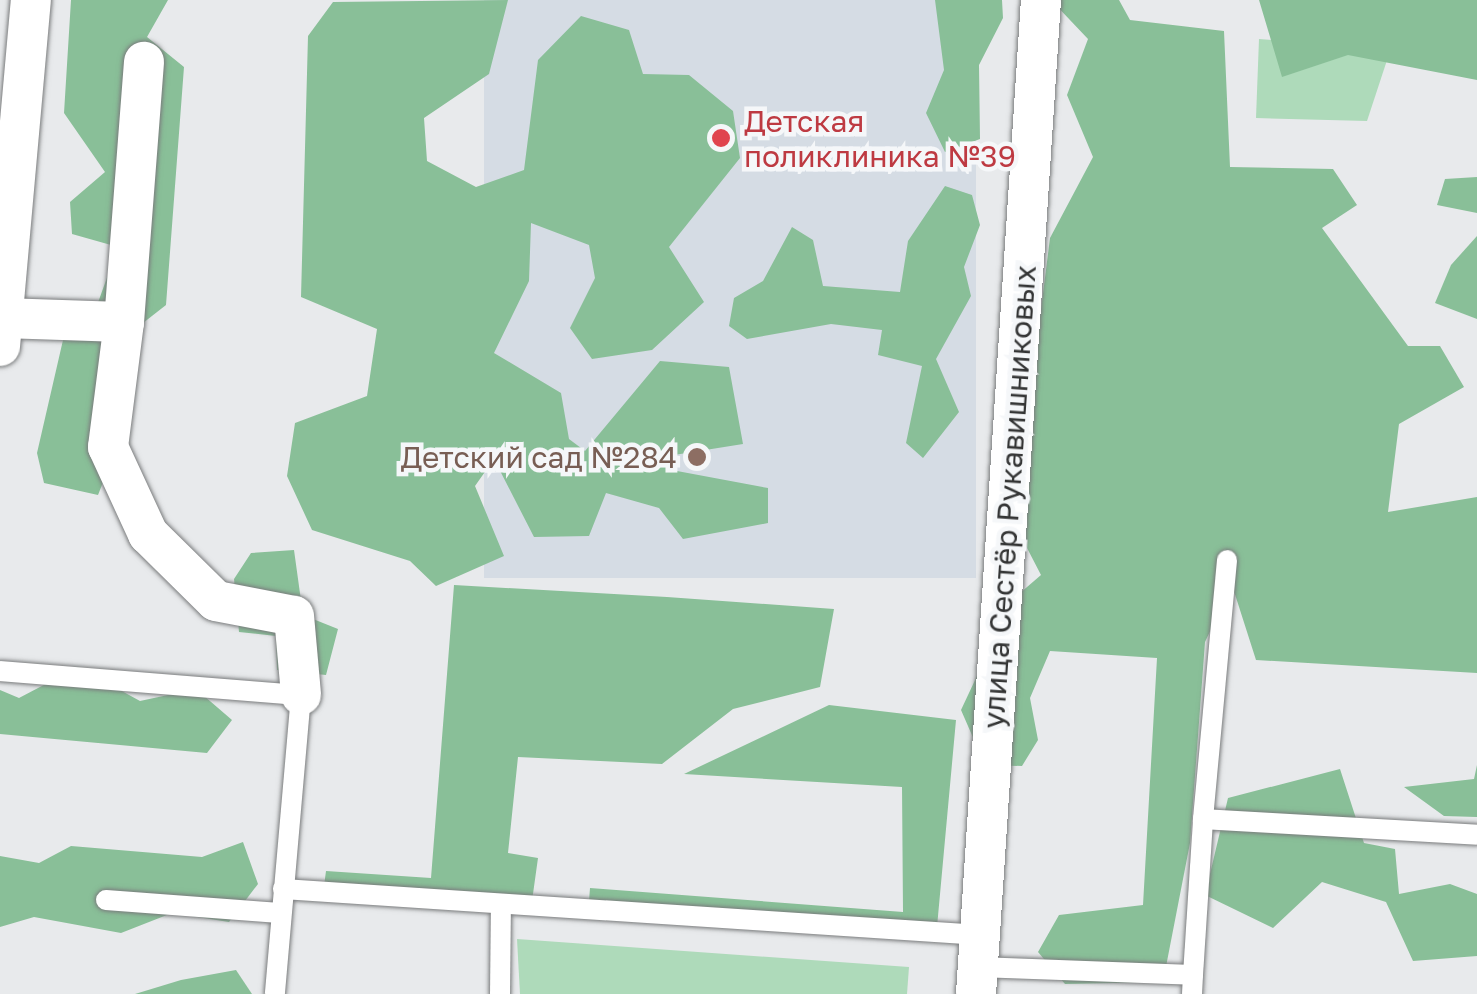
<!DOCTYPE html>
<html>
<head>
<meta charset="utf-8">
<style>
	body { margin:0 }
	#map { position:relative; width:1477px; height:994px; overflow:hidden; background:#e8eaec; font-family:"Golos Text",sans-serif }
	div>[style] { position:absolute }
	.built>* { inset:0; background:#d5dce4; transform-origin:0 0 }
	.green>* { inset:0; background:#aedaba }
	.forest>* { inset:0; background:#89bf98 }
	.roads { filter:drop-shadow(0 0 2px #7a7c7d) drop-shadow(0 0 2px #7a7c7d) }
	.lane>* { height:20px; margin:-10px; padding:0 10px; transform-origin:10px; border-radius:10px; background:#fff }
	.street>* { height:40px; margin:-20px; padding:0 20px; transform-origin:20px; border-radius:20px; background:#fff }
	.dots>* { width:28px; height:28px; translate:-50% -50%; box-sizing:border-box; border:5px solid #f5f7f9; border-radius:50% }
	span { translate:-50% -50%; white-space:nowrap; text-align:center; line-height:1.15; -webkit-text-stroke:9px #f5f7f9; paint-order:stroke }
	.health-label { font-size:30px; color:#be3a42 }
	.left { translate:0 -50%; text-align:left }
	.education-label { font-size:30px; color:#785e54 }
	.right { translate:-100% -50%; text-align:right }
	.street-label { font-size:30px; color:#343535 }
</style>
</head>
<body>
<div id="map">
	<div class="built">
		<div style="left:484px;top:0;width:492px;height:578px"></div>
	</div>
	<div class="green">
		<div style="clip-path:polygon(1259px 39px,1391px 48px,1367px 121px,1256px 118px)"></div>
		<div style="clip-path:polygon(517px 939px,909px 967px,907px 994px,520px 994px)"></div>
	</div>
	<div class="forest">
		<div style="clip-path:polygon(71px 0,168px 0,147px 37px,184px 67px,166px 305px,120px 341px,119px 442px,98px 495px,44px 483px,37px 453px,66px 327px,91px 322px,118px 247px,72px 234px,70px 202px,105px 172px,64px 113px)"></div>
		<div style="clip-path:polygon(508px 0,489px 74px,424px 118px,427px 161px,476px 187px,524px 170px,538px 60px,581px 16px,629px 30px,643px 74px,689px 75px,733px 111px,740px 158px,669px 247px,704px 302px,652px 350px,592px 359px,570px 328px,595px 278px,589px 245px,531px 223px,529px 281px,494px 353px,561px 393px,569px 439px,585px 451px,660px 361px,729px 367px,743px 444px,674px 455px,677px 471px,768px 488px,768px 523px,683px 539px,659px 508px,606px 493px,589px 536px,534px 537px,494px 459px,475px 486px,504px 556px,436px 586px,410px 561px,312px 530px,287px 476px,295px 423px,367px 396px,377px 329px,301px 297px,308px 36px,333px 2px)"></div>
		<div style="clip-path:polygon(935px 0,1002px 0,1003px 18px,979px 65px,980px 139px,945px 152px,926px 113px,944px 70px)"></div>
		<div style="clip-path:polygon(1051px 0,1119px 0,1130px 20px,1224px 31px,1230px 167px,1333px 169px,1357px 205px,1322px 228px,1408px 346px,1440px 346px,1464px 387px,1399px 424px,1388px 512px,1477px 497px,1477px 673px,1256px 660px,1232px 585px,1205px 642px,1190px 843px,1163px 982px,1065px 984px,1038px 952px,1059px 915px,1143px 905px,1157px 658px,1050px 651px,1030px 698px,1038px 740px,1022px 766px,985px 765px,961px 710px,1013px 599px,1041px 575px,1014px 523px,1050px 238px,1093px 157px,1067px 95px,1088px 39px)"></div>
		<div style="clip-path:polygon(1259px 0,1477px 0,1477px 80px,1348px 55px,1282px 77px)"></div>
		<div style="clip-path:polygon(1477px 177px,1477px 213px,1437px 205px,1445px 179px)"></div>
		<div style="clip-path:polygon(945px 186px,972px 195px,980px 225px,964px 267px,971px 296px,936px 359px,959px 412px,923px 458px,906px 443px,922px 366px,878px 355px,882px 330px,831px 324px,747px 339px,729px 326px,734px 298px,763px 281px,792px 227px,813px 240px,823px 286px,900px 292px,908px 241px)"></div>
		<div style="clip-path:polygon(1477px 236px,1477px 319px,1435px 303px,1451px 265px)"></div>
		<div style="clip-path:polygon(294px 550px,303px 615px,338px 629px,326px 675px,277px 670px,276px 636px,239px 632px,234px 579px,251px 553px)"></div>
		<div style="clip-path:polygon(454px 585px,667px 597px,834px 609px,820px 687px,733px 709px,662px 764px,518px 757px,508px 853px,538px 858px,532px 901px,324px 886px,326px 871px,431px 878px)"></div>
		<div style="clip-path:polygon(78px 667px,140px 701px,196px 689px,232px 720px,207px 753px,0 734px,0 690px,19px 698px)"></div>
		<div style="clip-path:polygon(829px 705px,956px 720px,937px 927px,589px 901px,590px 888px,903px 912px,902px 787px,684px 774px)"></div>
		<div style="clip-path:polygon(1477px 765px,1477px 817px,1444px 816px,1404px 787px,1474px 779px)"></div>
		<div style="clip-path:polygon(1340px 769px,1364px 843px,1395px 849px,1399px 894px,1450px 884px,1477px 894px,1477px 956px,1413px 961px,1386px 902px,1322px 882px,1273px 928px,1205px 895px,1228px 798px)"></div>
		<div style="clip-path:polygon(243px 842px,258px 884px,229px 922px,172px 913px,121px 933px,34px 917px,0 927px,0 856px,39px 863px,71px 846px,202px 857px)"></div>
		<div style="clip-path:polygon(236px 970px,252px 994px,135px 994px,181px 980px)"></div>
	</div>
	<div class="roads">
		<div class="lane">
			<div style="left:0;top:671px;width:302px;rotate:4.6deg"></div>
			<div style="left:301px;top:695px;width:300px;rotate:95deg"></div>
			<div style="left:1203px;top:819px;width:260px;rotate:-84.7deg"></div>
			<div style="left:283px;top:889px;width:699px;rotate:3.78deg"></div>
			<div style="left:106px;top:900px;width:174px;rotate:4.3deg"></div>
			<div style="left:978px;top:967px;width:215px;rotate:2.1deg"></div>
			<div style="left:1193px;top:975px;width:19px;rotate:93deg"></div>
			<div style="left:1193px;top:975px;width:156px;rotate:-86.3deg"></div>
			<div style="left:1203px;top:819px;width:274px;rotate:3.3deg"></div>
			<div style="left:500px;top:994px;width:89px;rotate:-89.4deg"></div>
		</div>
		<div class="street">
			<div style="left:3px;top:318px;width:121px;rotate:1.9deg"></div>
			<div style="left:124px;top:322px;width:126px;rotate:97.3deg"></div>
			<div style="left:108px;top:447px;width:96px;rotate:65.3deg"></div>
			<div style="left:148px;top:534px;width:95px;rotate:44.6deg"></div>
			<div style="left:216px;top:601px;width:79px;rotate:10.9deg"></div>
			<div style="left:294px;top:616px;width:79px;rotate:84.9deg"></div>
			<div style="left:124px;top:322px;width:261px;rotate:-85.6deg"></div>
			<div style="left:0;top:346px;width:347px;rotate:-84.9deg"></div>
			<div style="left:976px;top:994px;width:996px;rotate:-86.26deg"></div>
		</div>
	</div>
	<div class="dots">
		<div style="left:721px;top:138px;background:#e0444e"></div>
		<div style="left:697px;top:457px;background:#8d6e63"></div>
	</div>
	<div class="health-label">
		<span class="left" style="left:744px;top:138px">Детская<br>поликлиника №39</span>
	</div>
	<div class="education-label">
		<span class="right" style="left:677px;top:457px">Детский сад №284</span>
	</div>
	<div class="street-label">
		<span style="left:1009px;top:497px;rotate:-86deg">улица Сестёр Рукавишниковых</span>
	</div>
</div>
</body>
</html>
